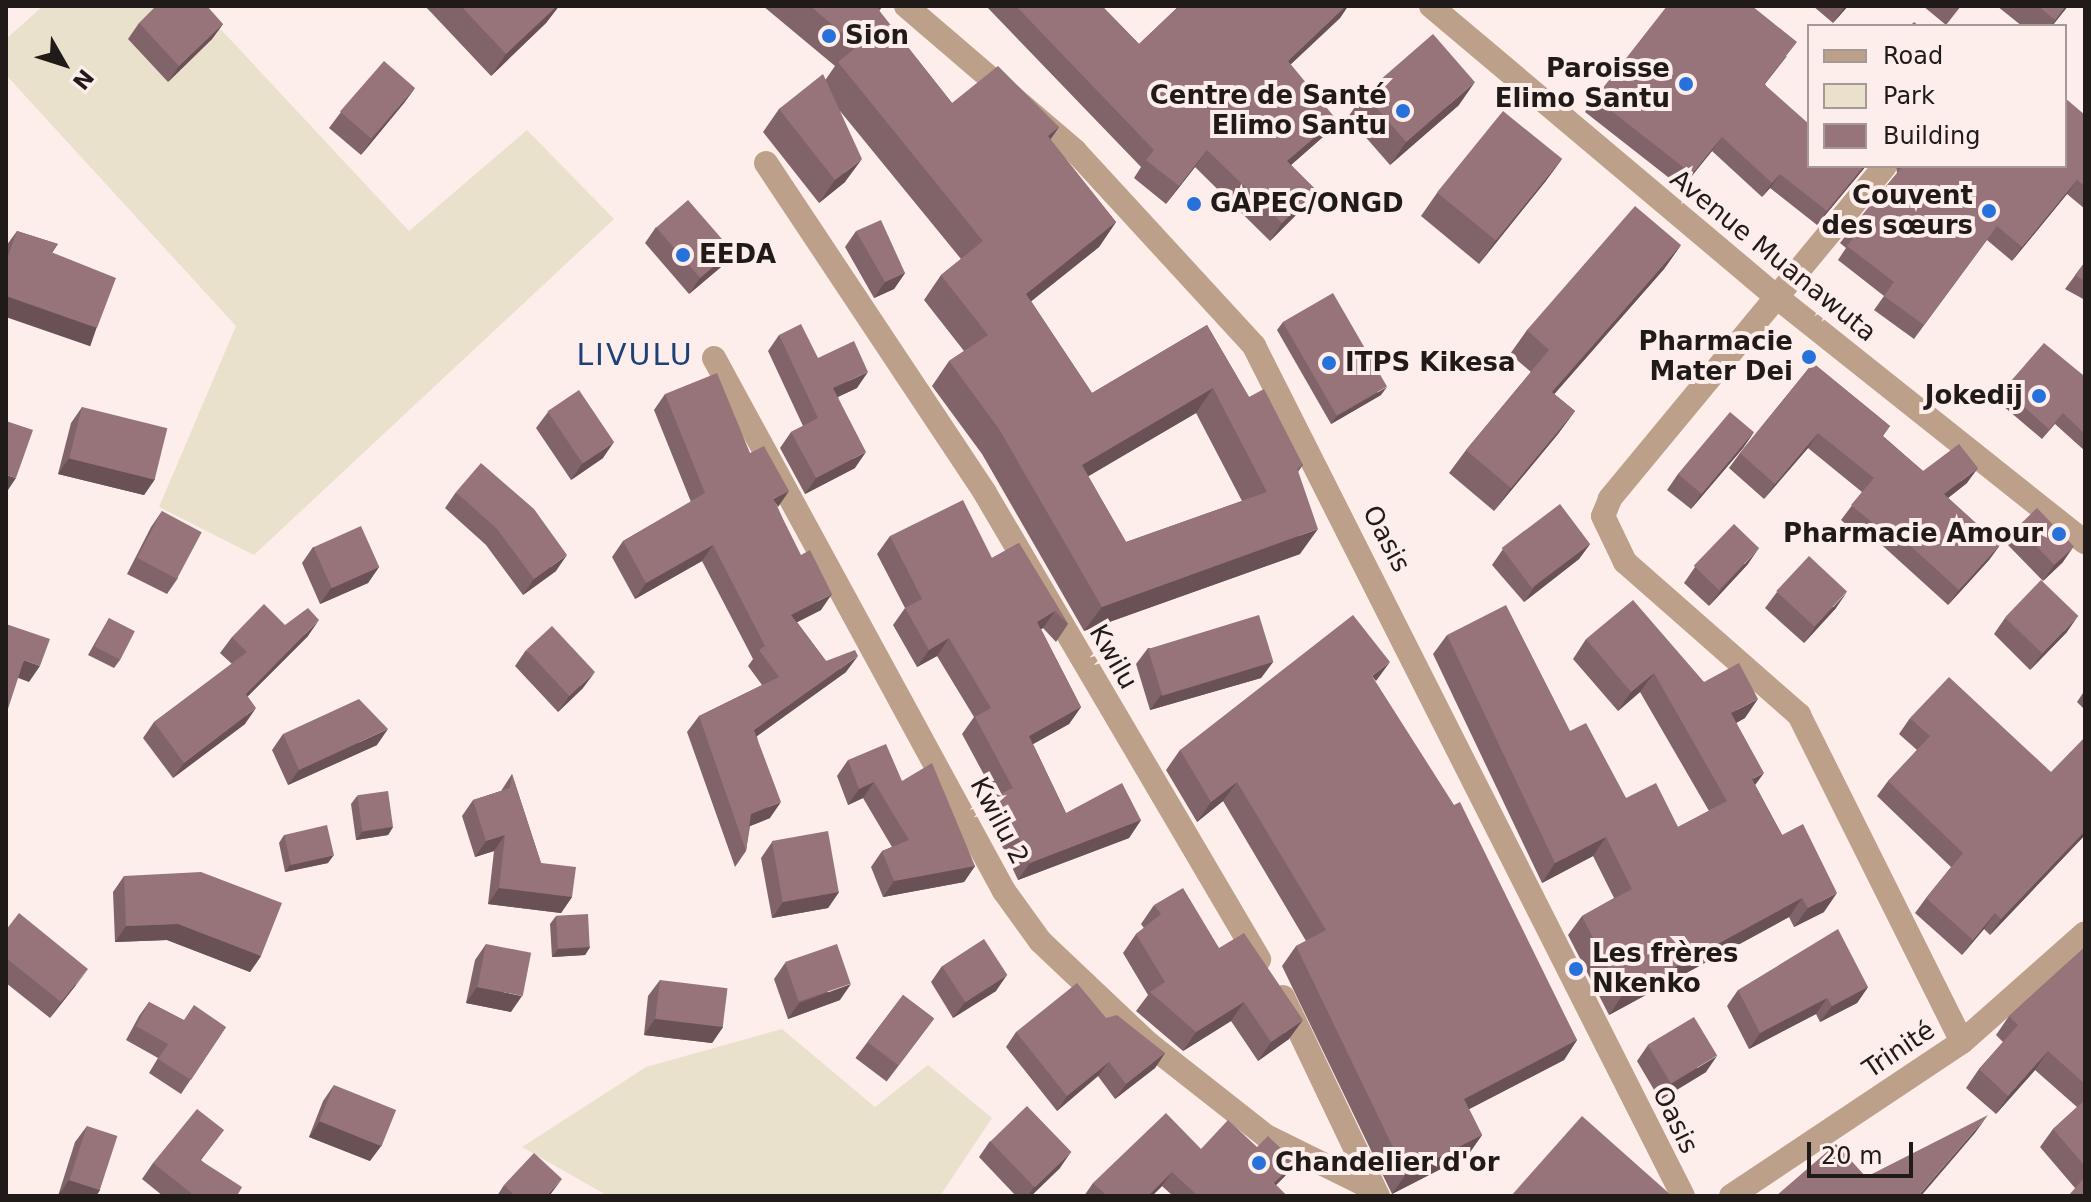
<!DOCTYPE html>
<html>
<head>
<meta charset="utf-8">
<style>
	body { margin:0 }
	#map { position:relative; width:2091px; height:1202px; overflow:hidden; background:#fdeeeb; font-family:"DejaVu Sans",sans-serif }
	div>[style] { position:absolute }
	.green>* { inset:0; background:#eae1cc }
	.minor>* { height:24px; margin:-12px; padding:0 12px; transform-origin:12px; border-radius:12px; background:#bca089 }
	.wall>* { inset:0; background:#816469; transform-origin:0 0 }
	.shaded-wall>* { inset:0; background:#695155; transform-origin:0 0 }
	.building>* { inset:0; background:#96747a; transform-origin:0 0 }
	.dots>* { width:22px; height:22px; translate:-50% -50%; box-sizing:border-box; border:4px solid #fdeeeb; border-radius:50% }
	span { translate:-50% -50%; white-space:nowrap; text-align:center; line-height:1.15; -webkit-text-stroke:8px #fdeeeb; paint-order:stroke }
	.poi-label { font-size:26px; color:#201a18; font-weight:700 }
	.left { translate:0 -50%; text-align:left }
	.right { translate:-100% -50%; text-align:right }
	.street-label { font-size:26px; color:#201a18 }
	.quarter-label { font-size:30px; color:#1d4176; letter-spacing:2px }
	.frame { position:absolute; inset:0; border:8px solid #201a18; pointer-events:none }
	.legend { position:absolute; left:1807px; top:24px; width:260px; height:144px; box-sizing:border-box; background:#fdeeeb; border:2px solid #a59997; margin:0; padding:10px 14px; list-style:none; font-size:24px; color:#201a18 }
	.legend li { display:flex; align-items:center; gap:16px; height:40px }
	.legend b { width:40px; border:2px solid #a59997 }
	.north { position:absolute; left:24px; top:24px; width:80px; height:80px; -webkit-text-stroke:6px #fdeeeb; paint-order:stroke; rotate:129deg; font-size:22px; font-weight:700; line-height:32px; text-align:center; color:#201a18 }
	.north::after { content:''; display:block; margin:auto; width:28px; height:36px; background:#201a18; clip-path:polygon(50% 0,100% 100%,50% 72%,0 100%) }
	.scale { position:absolute; left:1807px; top:1142px; width:106px; height:36px; box-sizing:border-box; border:4px solid #201a18; border-top:0; padding-left:10px; font-size:24px; line-height:28px; white-space:nowrap; color:#201a18; -webkit-text-stroke:6px #fdeeeb; paint-order:stroke }
</style>
</head>
<body>
<div id="map">
	<div class="green">
		<div style="clip-path:polygon(43px 6px,199px 6px,409px 231px,527px 130px,614px 219px,254px 555px,159px 507px,236px 326px,6px 75px,6px 39px)"></div>
		<div style="clip-path:polygon(782px 1029px,875px 1107px,928px 1065px,992px 1118px,940px 1196px,608px 1196px,522px 1147px,646px 1067px)"></div>
	</div>
	<div class="minor">
		<div style="left:906px;top:6px;width:223px;rotate:40.6deg"></div>
		<div style="left:1075px;top:151px;width:265px;rotate:47.4deg"></div>
		<div style="left:1254px;top:346px;width:952px;rotate:63.22deg"></div>
		<div style="left:1431px;top:6px;width:449px;rotate:40.1deg"></div>
		<div style="left:1774px;top:295px;width:397px;rotate:38.5deg"></div>
		<div style="left:766px;top:163px;width:396px;rotate:56.4deg"></div>
		<div style="left:985px;top:493px;width:541px;rotate:59.55deg"></div>
		<div style="left:1885px;top:166px;width:432px;rotate:129.6deg"></div>
		<div style="left:1610px;top:499px;width:18px;rotate:112deg"></div>
		<div style="left:1603px;top:516px;width:51px;rotate:64.4deg"></div>
		<div style="left:1625px;top:562px;width:232px;rotate:41.3deg"></div>
		<div style="left:1799px;top:715px;width:365px;rotate:63.5deg"></div>
		<div style="left:714px;top:358px;width:607px;rotate:61.45deg"></div>
		<div style="left:1004px;top:891px;width:62px;rotate:54.2deg"></div>
		<div style="left:1040px;top:941px;width:150px;rotate:43.4deg"></div>
		<div style="left:1149px;top:1044px;width:149px;rotate:38.2deg"></div>
		<div style="left:1266px;top:1136px;width:117px;rotate:26.3deg"></div>
		<div style="left:1283px;top:997px;width:221px;rotate:64.5deg"></div>
		<div style="left:1731px;top:1196px;width:278px;rotate:-33.7deg"></div>
		<div style="left:1962px;top:1042px;width:164px;rotate:-41.5deg"></div>
	</div>
	<div class="wall">
		<div style="clip-path:polygon(425px 6px,559px 6px,546px 23px,491px 76px)"></div>
		<div style="clip-path:polygon(evenodd,763px 6px,883px 6px,879px 11px,952px 103px,1059px 127px,1050px 140px,1116px 222px,1099px 247px,1031px 301px,1092px 393px,1207px 325px,1249px 397px,1303px 465px,1298px 472px,1300px 554px,1084px 631px,982px 454px,932px 386px,949px 361px,964px 351px,924px 300px,941px 275px,961px 259px,840px 111px,845px 182px,819px 203px,763px 132px,779px 109px,826px 79px,835px 66px,763px 6px,1196px 413px,1242px 501px,1126px 542px,1088px 476px,1196px 413px)"></div>
		<div style="clip-path:polygon(986px 6px,1102px 6px,1139px 44px,1179px 6px,1348px 6px,1340px 18px,1290px 65px,1324px 136px,1291px 165px,1316px 190px,1304px 207px,1270px 241px,1195px 167px,1166px 204px,1134px 178px,1141px 167px)"></div>
		<div style="clip-path:polygon(1813px 6px,1848px 6px,1833px 23px)"></div>
		<div style="clip-path:polygon(1923px 6px,1961px 6px,1946px 25px)"></div>
		<div style="clip-path:polygon(1997px 6px,2068px 6px,2052px 26px,2022px 26px)"></div>
		<div style="clip-path:polygon(139px 23px,223px 24px,212px 39px,168px 82px,128px 39px)"></div>
		<div style="clip-path:polygon(1787px 56px,1765px 84px,1809px 166px,1866px 166px,1817px 225px,1770px 188px,1762px 197px,1712px 151px,1682px 188px,1585px 112px,1595px 98px)"></div>
		<div style="clip-path:polygon(415px 88px,404px 103px,361px 155px,329px 128px,341px 112px)"></div>
		<div style="clip-path:polygon(1364px 94px,1459px 105px,1390px 165px,1348px 117px)"></div>
		<div style="clip-path:polygon(2085px 115px,2085px 209px,2067px 194px,2012px 261px,1987px 240px,1914px 339px,1874px 310px,1884px 296px,1838px 260px,1846px 248px,1840px 243px,1850px 230px,1897px 173px,1896px 166px,2065px 166px)"></div>
		<div style="clip-path:polygon(1562px 159px,1545px 182px,1479px 264px,1421px 216px,1437px 193px)"></div>
		<div style="clip-path:polygon(656px 227px,721px 267px,689px 294px,645px 243px)"></div>
		<div style="clip-path:polygon(17px 231px,58px 244px,52px 253px,86px 344px,6px 316px,6px 246px)"></div>
		<div style="clip-path:polygon(856px 231px,905px 273px,894px 289px,874px 298px,845px 247px)"></div>
		<div style="clip-path:polygon(1681px 245px,1664px 269px,1554px 394px,1575px 411px,1558px 434px,1494px 511px,1449px 473px,1466px 450px,1531px 372px,1510px 354px,1527px 330px)"></div>
		<div style="clip-path:polygon(2085px 262px,2085px 300px,2065px 289px)"></div>
		<div style="clip-path:polygon(1283px 322px,1381px 395px,1331px 424px,1277px 330px)"></div>
		<div style="clip-path:polygon(779px 335px,818px 358px,857px 388px,838px 397px,855px 468px,805px 494px,780px 448px,791px 432px,803px 426px,768px 351px)"></div>
		<div style="clip-path:polygon(1813px 363px,1890px 426px,1883px 436px,1923px 471px,1967px 483px,1948px 498px,2000px 545px,1989px 560px,1948px 605px,1873px 537px,1868px 543px,1841px 520px,1862px 492px,1808px 448px,1764px 499px,1729px 468px,1740px 453px)"></div>
		<div style="clip-path:polygon(2085px 372px,2085px 451px,2055px 424px,2042px 439px,1996px 400px,2004px 389px,2083px 375px)"></div>
		<div style="clip-path:polygon(665px 394px,750px 453px,778px 508px,821px 610px,797px 622px,826px 661px,846px 672px,757px 736px,770px 818px,750px 826px,746px 851px,735px 867px,687px 732px,699px 716px,762px 685px,748px 666px,753px 659px,702px 561px,635px 599px,612px 557px,623px 541px,691px 502px,654px 410px)"></div>
		<div style="clip-path:polygon(82px 407px,155px 479px,144px 495px,58px 474px,71px 423px)"></div>
		<div style="clip-path:polygon(548px 412px,603px 458px,571px 480px,536px 428px)"></div>
		<div style="clip-path:polygon(1754px 432px,1743px 448px,1691px 509px,1667px 490px,1678px 474px)"></div>
		<div style="clip-path:polygon(456px 492px,556px 571px,523px 595px,486px 545px,445px 508px)"></div>
		<div style="clip-path:polygon(162px 511px,178px 578px,167px 594px,127px 574px,151px 527px)"></div>
		<div style="clip-path:polygon(2018px 527px,2063px 562px,2043px 581px,2006px 543px)"></div>
		<div style="clip-path:polygon(890px 536px,992px 558px,1019px 543px,1068px 624px,1056px 642px,1043px 628px,1041px 629px,1081px 707px,1069px 724px,1033px 744px,1066px 813px,1141px 820px,1129px 838px,1018px 880px,986px 812px,996px 797px,962px 734px,974px 717px,937px 656px,917px 667px,893px 625px,905px 608px,877px 554px)"></div>
		<div style="clip-path:polygon(1590px 544px,1579px 559px,1524px 602px,1492px 565px,1503px 549px)"></div>
		<div style="clip-path:polygon(313px 547px,379px 567px,368px 583px,320px 604px,302px 563px)"></div>
		<div style="clip-path:polygon(1748px 564px,1709px 606px,1684px 583px,1695px 567px)"></div>
		<div style="clip-path:polygon(1777px 592px,1836px 608px,1804px 643px,1765px 608px)"></div>
		<div style="clip-path:polygon(109px 618px,120px 660px,114px 668px,88px 655px)"></div>
		<div style="clip-path:polygon(2005px 618px,2067px 632px,2030px 670px,1994px 634px)"></div>
		<div style="clip-path:polygon(285px 625px,308px 636px,248px 696px,245px 724px,173px 778px,143px 738px,154px 722px,232px 664px,220px 653px,232px 637px)"></div>
		<div style="clip-path:polygon(1447px 635px,1570px 731px,1626px 798px,1678px 827px,1709px 811px,1640px 692px,1618px 711px,1573px 659px,1586px 639px,1704px 682px,1745px 718px,1736px 723px,1755px 785px,1824px 912px,1794px 927px,1789px 917px,1609px 1015px,1568px 935px,1582px 916px,1614px 898px,1593px 856px,1542px 883px,1433px 654px)"></div>
		<div style="clip-path:polygon(1148px 648px,1273px 662px,1261px 678px,1150px 710px,1136px 664px)"></div>
		<div style="clip-path:polygon(526px 650px,583px 688px,558px 712px,515px 666px)"></div>
		<div style="clip-path:polygon(1375px 682px,1577px 1040px,1564px 1060px,1469px 1109px,1482px 1135px,1468px 1155px,1392px 1194px,1282px 966px,1296px 946px,1306px 941px,1223px 801px,1197px 822px,1166px 770px,1180px 750px)"></div>
		<div style="clip-path:polygon(2085px 690px,2085px 710px,2077px 702px)"></div>
		<div style="clip-path:polygon(1910px 718px,2085px 835px,1990px 935px,1984px 929px,1962px 955px,1915px 913px,1926px 898px,1951px 867px,1877px 796px,1888px 781px,1917px 750px,1899px 734px)"></div>
		<div style="clip-path:polygon(283px 734px,377px 745px,288px 785px,272px 750px)"></div>
		<div style="clip-path:polygon(848px 760px,902px 781px,975px 866px,964px 882px,883px 897px,871px 867px,882px 851px,892px 847px,863px 798px,848px 805px,837px 776px)"></div>
		<div style="clip-path:polygon(512px 774px,541px 863px,572px 897px,561px 913px,488px 904px,494px 851px,475px 857px,462px 816px,473px 800px,501px 791px)"></div>
		<div style="clip-path:polygon(357px 796px,393px 827px,388px 835px,356px 840px,351px 804px)"></div>
		<div style="clip-path:polygon(284px 835px,328px 863px,285px 872px,279px 843px)"></div>
		<div style="clip-path:polygon(772px 842px,839px 892px,828px 908px,772px 918px,761px 858px)"></div>
		<div style="clip-path:polygon(124px 876px,261px 956px,250px 972px,167px 940px,115px 942px,113px 892px)"></div>
		<div style="clip-path:polygon(1154px 905px,1219px 948px,1289px 1039px,1258px 1061px,1231px 1021px,1183px 1051px,1136px 1011px,1148px 995px,1123px 953px,1136px 934px,1144px 928px,1141px 924px)"></div>
		<div style="clip-path:polygon(556px 916px,590px 947px,585px 955px,552px 957px,550px 924px)"></div>
		<div style="clip-path:polygon(6px 930px,76px 985px,50px 1018px,6px 983px)"></div>
		<div style="clip-path:polygon(486px 944px,511px 1012px,466px 1003px,475px 960px)"></div>
		<div style="clip-path:polygon(2085px 947px,2085px 1196px,2075px 1188px,2040px 1147px,2053px 1129px,2077px 1107px,2035px 1070px,1996px 1114px,1966px 1088px,1979px 1069px,2003px 1042px,1996px 1035px,2009px 1016px)"></div>
		<div style="clip-path:polygon(785px 963px,840px 1000px,788px 1019px,774px 979px)"></div>
		<div style="clip-path:polygon(942px 966px,996px 991px,953px 1018px,931px 982px)"></div>
		<div style="clip-path:polygon(660px 980px,723px 1027px,712px 1043px,644px 1035px,648px 996px)"></div>
		<div style="clip-path:polygon(1868px 987px,1857px 1003px,1820px 1022px,1816px 1014px,1749px 1049px,1727px 1006px,1738px 990px)"></div>
		<div style="left:903px;top:995px;width:39px;height:79px;rotate:37deg"></div>
		<div style="clip-path:polygon(149px 1002px,183px 1020px,226px 1027px,181px 1094px,149px 1073px,158px 1058px,126px 1040px,139px 1016px)"></div>
		<div style="clip-path:polygon(1106px 1018px,1165px 1053px,1155px 1068px,1115px 1099px,1098px 1076px,1057px 1111px,1006px 1047px,1016px 1032px)"></div>
		<div style="clip-path:polygon(1648px 1045px,1706px 1072px,1660px 1100px,1637px 1061px)"></div>
		<div style="clip-path:polygon(334px 1085px,370px 1161px,309px 1137px,323px 1101px)"></div>
		<div style="clip-path:polygon(87px 1126px,100px 1190px,96px 1196px,58px 1196px,75px 1142px)"></div>
		<div style="clip-path:polygon(224px 1130px,201px 1160px,237px 1196px,163px 1196px,142px 1179px,153px 1163px)"></div>
		<div style="clip-path:polygon(990px 1141px,1060px 1168px,1031px 1196px,1016px 1196px,979px 1157px)"></div>
		<div style="clip-path:polygon(1257px 1147px,1295px 1162px,1285px 1176px,1276px 1185px,1287px 1196px,1173px 1196px,1162px 1186px,1152px 1196px,1084px 1196px,1093px 1183px,1201px 1149px)"></div>
		<div style="clip-path:polygon(504px 1185px,549px 1196px,497px 1196px)"></div>
	</div>
	<div class="shaded-wall">
		<div style="clip-path:polygon(557px 6px,559px 6px,546px 23px,491px 76px,506px 54px)"></div>
		<div style="clip-path:polygon(1346px 6px,1348px 6px,1340px 18px,1275px 79px,1288px 61px)"></div>
		<div style="clip-path:polygon(1845px 6px,1848px 6px,1833px 23px)"></div>
		<div style="clip-path:polygon(2066px 6px,2068px 6px,2052px 26px,2051px 26px)"></div>
		<div style="clip-path:polygon(223px 24px,212px 39px,168px 82px,179px 66px)"></div>
		<div style="clip-path:polygon(1475px 82px,1459px 105px,1390px 165px,1406px 142px)"></div>
		<div style="clip-path:polygon(415px 88px,404px 103px,361px 155px,372px 139px)"></div>
		<div style="clip-path:polygon(1336px 119px,1324px 136px,1275px 179px,1287px 161px)"></div>
		<div style="clip-path:polygon(1059px 127px,1042px 151px,1048px 136px)"></div>
		<div style="clip-path:polygon(1722px 137px,1712px 151px,1682px 188px,1692px 174px)"></div>
		<div style="clip-path:polygon(1207px 150px,1195px 167px,1166px 204px,1179px 186px)"></div>
		<div style="clip-path:polygon(862px 159px,845px 182px,819px 203px,835px 180px)"></div>
		<div style="clip-path:polygon(1562px 159px,1545px 182px,1479px 264px,1496px 240px)"></div>
		<div style="clip-path:polygon(1864px 166px,1866px 166px,1817px 225px,1827px 211px)"></div>
		<div style="clip-path:polygon(1780px 174px,1770px 188px,1762px 197px,1772px 183px)"></div>
		<div style="clip-path:polygon(2077px 180px,2067px 194px,2012px 261px,2022px 247px)"></div>
		<div style="clip-path:polygon(1316px 190px,1304px 207px,1270px 241px,1282px 223px)"></div>
		<div style="clip-path:polygon(1116px 222px,1099px 247px,1009px 319px,1026px 294px)"></div>
		<div style="clip-path:polygon(1681px 245px,1664px 269px,1536px 415px,1552px 392px)"></div>
		<div style="clip-path:polygon(732px 251px,721px 267px,689px 294px,700px 278px)"></div>
		<div style="clip-path:polygon(905px 273px,894px 289px,874px 298px,885px 282px)"></div>
		<div style="left:6px;top:296px;width:96px;height:20px;rotate:19deg"></div>
		<div style="clip-path:polygon(868px 372px,857px 388px,822px 404px,833px 388px)"></div>
		<div style="clip-path:polygon(1387px 387px,1381px 395px,1331px 424px,1337px 416px)"></div>
		<div style="clip-path:polygon(1213px 388px,1196px 413px,1065px 490px,1082px 465px)"></div>
		<div style="clip-path:polygon(1575px 411px,1558px 434px,1494px 511px,1511px 488px)"></div>
		<div style="clip-path:polygon(1754px 432px,1743px 448px,1691px 509px,1702px 493px)"></div>
		<div style="clip-path:polygon(1818px 433px,1808px 448px,1764px 499px,1775px 484px)"></div>
		<div style="clip-path:polygon(614px 442px,603px 458px,571px 480px,582px 464px)"></div>
		<div style="clip-path:polygon(866px 452px,855px 468px,805px 494px,816px 478px)"></div>
		<div style="clip-path:polygon(69px 458px,155px 479px,144px 495px,58px 474px)"></div>
		<div style="clip-path:polygon(1978px 468px,1967px 483px,1934px 509px,1944px 494px)"></div>
		<div style="clip-path:polygon(6px 475px,16px 478px,6px 493px)"></div>
		<div style="clip-path:polygon(789px 491px,778px 507px,773px 499px)"></div>
		<div style="clip-path:polygon(1318px 529px,1300px 554px,1084px 631px,1102px 607px)"></div>
		<div style="clip-path:polygon(1590px 544px,1579px 559px,1524px 602px,1535px 586px)"></div>
		<div style="clip-path:polygon(713px 545px,702px 561px,635px 599px,646px 583px)"></div>
		<div style="clip-path:polygon(2000px 545px,1989px 560px,1948px 605px,1959px 590px)"></div>
		<div style="clip-path:polygon(2074px 546px,2063px 562px,2043px 581px,2054px 565px)"></div>
		<div style="clip-path:polygon(1759px 548px,1748px 564px,1709px 606px,1721px 590px)"></div>
		<div style="clip-path:polygon(567px 555px,556px 571px,523px 595px,534px 579px)"></div>
		<div style="clip-path:polygon(379px 567px,368px 583px,320px 604px,331px 588px)"></div>
		<div style="clip-path:polygon(1847px 592px,1836px 608px,1804px 643px,1815px 627px)"></div>
		<div style="clip-path:polygon(832px 594px,821px 610px,780px 631px,791px 615px)"></div>
		<div style="clip-path:polygon(1055px 611px,1043px 628px,1025px 640px,1037px 622px)"></div>
		<div style="clip-path:polygon(2078px 616px,2067px 632px,2030px 670px,2042px 654px)"></div>
		<div style="clip-path:polygon(319px 620px,308px 636px,234px 710px,246px 694px)"></div>
		<div style="clip-path:polygon(949px 638px,937px 656px,917px 667px,929px 650px)"></div>
		<div style="clip-path:polygon(858px 656px,846px 672px,743px 746px,754px 730px)"></div>
		<div style="clip-path:polygon(24px 660px,40px 666px,29px 682px,13px 676px)"></div>
		<div style="clip-path:polygon(1273px 662px,1261px 678px,1150px 710px,1161px 695px)"></div>
		<div style="clip-path:polygon(1390px 662px,1376px 681px,1372px 676px)"></div>
		<div style="clip-path:polygon(595px 672px,583px 688px,558px 712px,569px 696px)"></div>
		<div style="clip-path:polygon(1654px 673px,1640px 692px,1618px 711px,1631px 692px)"></div>
		<div style="clip-path:polygon(1758px 699px,1745px 718px,1718px 733px,1731px 713px)"></div>
		<div style="clip-path:polygon(1081px 707px,1069px 724px,1017px 753px,1029px 736px)"></div>
		<div style="clip-path:polygon(256px 708px,245px 724px,173px 778px,184px 763px)"></div>
		<div style="clip-path:polygon(388px 729px,377px 745px,288px 785px,299px 770px)"></div>
		<div style="clip-path:polygon(1764px 773px,1750px 792px,1752px 779px)"></div>
		<div style="clip-path:polygon(874px 782px,863px 798px,848px 805px,859px 789px)"></div>
		<div style="clip-path:polygon(1237px 782px,1223px 801px,1197px 822px,1211px 802px)"></div>
		<div style="clip-path:polygon(781px 802px,770px 818px,740px 830px,751px 814px)"></div>
		<div style="clip-path:polygon(1141px 820px,1129px 838px,1018px 880px,1030px 863px)"></div>
		<div style="clip-path:polygon(393px 827px,388px 835px,356px 840px,362px 832px)"></div>
		<div style="clip-path:polygon(2085px 831px,2085px 835px,1990px 935px,2001px 919px)"></div>
		<div style="clip-path:polygon(505px 835px,494px 851px,475px 857px,486px 841px)"></div>
		<div style="clip-path:polygon(1606px 837px,1593px 856px,1542px 883px,1555px 863px)"></div>
		<div style="clip-path:polygon(334px 855px,328px 863px,285px 872px,291px 864px)"></div>
		<div style="clip-path:polygon(975px 866px,964px 882px,883px 897px,894px 881px)"></div>
		<div style="clip-path:polygon(499px 888px,572px 897px,561px 913px,488px 904px)"></div>
		<div style="clip-path:polygon(839px 892px,828px 908px,772px 918px,783px 902px)"></div>
		<div style="clip-path:polygon(1837px 893px,1824px 912px,1794px 927px,1808px 908px)"></div>
		<div style="clip-path:polygon(1802px 898px,1789px 917px,1609px 1015px,1622px 996px)"></div>
		<div style="clip-path:polygon(1995px 913px,1984px 929px,1962px 955px,1973px 940px)"></div>
		<div style="clip-path:polygon(178px 924px,261px 956px,250px 972px,167px 940px,115px 942px,126px 926px)"></div>
		<div style="clip-path:polygon(590px 947px,585px 955px,552px 957px,558px 949px)"></div>
		<div style="clip-path:polygon(88px 969px,76px 985px,50px 1018px,61px 1002px)"></div>
		<div style="clip-path:polygon(1007px 975px,996px 991px,953px 1018px,965px 1002px)"></div>
		<div style="clip-path:polygon(851px 984px,840px 1000px,788px 1019px,799px 1003px)"></div>
		<div style="clip-path:polygon(477px 987px,522px 996px,511px 1012px,466px 1003px)"></div>
		<div style="clip-path:polygon(1868px 987px,1857px 1003px,1820px 1022px,1832px 1006px)"></div>
		<div style="clip-path:polygon(1827px 998px,1816px 1014px,1749px 1049px,1760px 1033px)"></div>
		<div style="clip-path:polygon(1244px 1002px,1231px 1021px,1183px 1051px,1196px 1032px)"></div>
		<div style="clip-path:polygon(655px 1019px,723px 1027px,712px 1043px,644px 1035px)"></div>
		<div style="clip-path:polygon(1303px 1020px,1289px 1039px,1258px 1061px,1271px 1042px)"></div>
		<div style="clip-path:polygon(1577px 1040px,1564px 1060px,1450px 1119px,1464px 1099px)"></div>
		<div style="clip-path:polygon(2048px 1051px,2035px 1070px,1996px 1114px,2008px 1096px)"></div>
		<div style="clip-path:polygon(1165px 1053px,1155px 1068px,1115px 1099px,1126px 1084px)"></div>
		<div style="clip-path:polygon(1717px 1056px,1706px 1072px,1660px 1100px,1671px 1084px)"></div>
		<div style="clip-path:polygon(1109px 1062px,1098px 1076px,1057px 1111px,1067px 1096px)"></div>
		<div style="clip-path:polygon(1988px 1115px,1975px 1133px,1921px 1196px,1918px 1196px)"></div>
		<div style="clip-path:polygon(320px 1121px,382px 1145px,370px 1161px,309px 1137px)"></div>
		<div style="clip-path:polygon(1482px 1135px,1468px 1155px,1392px 1194px,1406px 1174px)"></div>
		<div style="clip-path:polygon(1071px 1152px,1060px 1168px,1031px 1196px,1028px 1196px,1034px 1187px)"></div>
		<div style="clip-path:polygon(1295px 1162px,1285px 1176px,1265px 1196px,1274px 1183px)"></div>
		<div style="clip-path:polygon(1172px 1172px,1162px 1186px,1152px 1196px,1148px 1196px)"></div>
		<div style="clip-path:polygon(562px 1179px,550px 1195px,546px 1196px)"></div>
		<div style="clip-path:polygon(69px 1180px,100px 1190px,96px 1196px,58px 1196px)"></div>
	</div>
	<div class="building">
		<div style="clip-path:polygon(156px 6px,207px 6px,223px 24px,179px 66px,139px 23px)"></div>
		<div style="clip-path:polygon(461px 6px,557px 6px,506px 54px)"></div>
		<div style="clip-path:polygon(evenodd,810px 6px,880px 6px,878px 9px,952px 103px,998px 66px,1059px 127px,1048px 136px,1116px 222px,1026px 294px,1092px 393px,1207px 325px,1249px 397px,1264px 389px,1303px 465px,1297px 468px,1318px 529px,1102px 607px,999px 429px,949px 361px,988px 335px,941px 275px,983px 241px,838px 62px,858px 46px,810px 6px,1213px 388px,1267px 492px,1126px 542px,1082px 465px,1213px 388px)"></div>
		<div style="clip-path:polygon(1016px 6px,1102px 6px,1139px 44px,1179px 6px,1346px 6px,1288px 61px,1336px 119px,1287px 161px,1316px 190px,1282px 223px,1207px 150px,1179px 186px,1146px 160px,1154px 150px)"></div>
		<div style="clip-path:polygon(1667px 6px,1752px 6px,1797px 42px,1764px 84px,1809px 124px,1809px 166px,1864px 166px,1827px 211px,1780px 174px,1772px 183px,1722px 137px,1692px 174px,1595px 98px)"></div>
		<div style="clip-path:polygon(2038px 6px,2066px 6px,2055px 20px)"></div>
		<div style="clip-path:polygon(1914px 22px,1919px 26px,1910px 26px)"></div>
		<div style="left:1433px;top:34px;width:64px;height:91px;rotate:49deg"></div>
		<div style="left:384px;top:61px;width:41px;height:67px;rotate:41deg"></div>
		<div style="clip-path:polygon(823px 74px,862px 159px,835px 180px,779px 109px)"></div>
		<div style="clip-path:polygon(2065px 98px,2085px 115px,2085px 186px,2077px 180px,2022px 247px,1997px 226px,1924px 325px,1884px 296px,1894px 282px,1847px 246px,1856px 234px,1850px 230px,1903px 166px,2065px 166px)"></div>
		<div style="left:1503px;top:111px;width:76px;height:105px;rotate:39deg"></div>
		<div style="left:688px;top:200px;width:67px;height:42px;rotate:49deg"></div>
		<div style="clip-path:polygon(1635px 206px,1681px 245px,1552px 392px,1575px 411px,1511px 488px,1466px 450px,1549px 350px,1527px 330px)"></div>
		<div style="clip-path:polygon(881px 220px,905px 273px,885px 282px,856px 231px)"></div>
		<div style="clip-path:polygon(17px 231px,58px 244px,51px 252px,116px 278px,97px 328px,6px 296px,6px 262px)"></div>
		<div style="clip-path:polygon(2085px 262px,2085px 281px,2075px 275px)"></div>
		<div style="left:1333px;top:293px;width:108px;height:58px;rotate:60deg"></div>
		<div style="clip-path:polygon(801px 324px,818px 358px,854px 341px,868px 372px,833px 388px,866px 452px,816px 478px,791px 432px,818px 418px,779px 335px)"></div>
		<div style="clip-path:polygon(2044px 343px,2083px 375px,2085px 372px,2085px 434px,2063px 413px,2049px 429px,2004px 389px)"></div>
		<div style="clip-path:polygon(1813px 363px,1890px 426px,1882px 436px,1923px 471px,1959px 444px,1978px 468px,1944px 494px,2000px 545px,1959px 590px,1884px 522px,1879px 528px,1851px 505px,1874px 478px,1818px 433px,1775px 484px,1740px 453px)"></div>
		<div style="clip-path:polygon(717px 373px,750px 453px,764px 446px,789px 491px,773px 499px,801px 555px,810px 550px,832px 594px,791px 615px,826px 661px,855px 650px,858px 656px,754px 730px,781px 802px,751px 814px,746px 851px,699px 716px,779px 677px,759px 650px,765px 646px,713px 545px,646px 583px,623px 541px,705px 493px,665px 394px)"></div>
		<div style="left:579px;top:390px;width:63px;height:38px;rotate:56deg"></div>
		<div style="left:82px;top:407px;width:88px;height:53px;rotate:14deg"></div>
		<div style="left:1730px;top:412px;width:31px;height:81px;rotate:40deg"></div>
		<div style="clip-path:polygon(6px 421px,33px 430px,16px 478px,6px 475px)"></div>
		<div style="clip-path:polygon(481px 463px,534px 509px,567px 555px,534px 579px,497px 529px,456px 492px)"></div>
		<div style="clip-path:polygon(963px 500px,992px 558px,1019px 543px,1068px 624px,1055px 611px,1037px 622px,1081px 707px,1029px 736px,1066px 813px,1122px 783px,1141px 820px,1030px 863px,998px 795px,1013px 788px,975px 717px,991px 708px,949px 638px,929px 650px,905px 608px,922px 599px,890px 536px)"></div>
		<div style="left:1560px;top:504px;width:50px;height:73px;rotate:53deg"></div>
		<div style="left:2037px;top:508px;width:53px;height:27px;rotate:46deg"></div>
		<div style="left:162px;top:511px;width:45px;height:53px;rotate:28deg"></div>
		<div style="left:1734px;top:524px;width:35px;height:58px;rotate:44deg"></div>
		<div style="left:361px;top:526px;width:45px;height:52px;rotate:66deg"></div>
		<div style="left:1809px;top:556px;width:52px;height:48px;rotate:43deg"></div>
		<div style="left:2041px;top:580px;width:52px;height:52px;rotate:44deg"></div>
		<div style="clip-path:polygon(1633px 600px,1704px 682px,1739px 663px,1758px 699px,1731px 713px,1764px 773px,1752px 779px,1782px 835px,1803px 824px,1837px 893px,1808px 908px,1802px 898px,1622px 996px,1582px 916px,1632px 889px,1606px 837px,1555px 863px,1447px 635px,1506px 605px,1570px 731px,1586px 723px,1626px 798px,1656px 783px,1678px 827px,1727px 801px,1654px 673px,1631px 692px,1586px 639px)"></div>
		<div style="clip-path:polygon(264px 604px,285px 625px,308px 608px,319px 620px,246px 694px,256px 708px,184px 763px,154px 722px,247px 652px,232px 637px)"></div>
		<div style="left:1259px;top:615px;width:49px;height:116px;rotate:73deg"></div>
		<div style="clip-path:polygon(1353px 615px,1390px 662px,1372px 676px,1454px 805px,1460px 802px,1577px 1040px,1464px 1099px,1482px 1135px,1406px 1174px,1296px 946px,1326px 930px,1237px 782px,1211px 802px,1180px 750px)"></div>
		<div style="left:109px;top:618px;width:29px;height:32px;rotate:27deg"></div>
		<div style="clip-path:polygon(6px 624px,50px 639px,40px 666px,24px 660px,6px 715px)"></div>
		<div style="left:552px;top:626px;width:63px;height:35px;rotate:47deg"></div>
		<div style="clip-path:polygon(1949px 677px,2051px 772px,2085px 737px,2085px 831px,2001px 919px,1995px 913px,1973px 940px,1926px 898px,1963px 853px,1888px 781px,1930px 736px,1910px 718px)"></div>
		<div style="clip-path:polygon(359px 699px,388px 729px,299px 770px,283px 734px)"></div>
		<div style="clip-path:polygon(886px 744px,902px 781px,932px 763px,975px 866px,894px 881px,882px 851px,909px 840px,874px 782px,859px 789px,848px 760px)"></div>
		<div style="clip-path:polygon(512px 774px,541px 863px,576px 867px,572px 897px,499px 888px,505px 835px,486px 841px,473px 800px,510px 788px)"></div>
		<div style="left:388px;top:791px;width:36px;height:31px;rotate:82deg"></div>
		<div style="left:327px;top:825px;width:31px;height:44px;rotate:77deg"></div>
		<div style="left:828px;top:831px;width:62px;height:57px;rotate:80deg"></div>
		<div style="clip-path:polygon(201px 872px,282px 903px,261px 956px,178px 924px,126px 926px,124px 876px)"></div>
		<div style="clip-path:polygon(1183px 888px,1219px 948px,1244px 933px,1303px 1020px,1271px 1042px,1244px 1002px,1196px 1032px,1150px 992px,1165px 982px,1136px 934px,1161px 914px,1154px 905px)"></div>
		<div style="clip-path:polygon(19px 913px,88px 969px,61px 1002px,6px 958px,6px 930px)"></div>
		<div style="left:588px;top:914px;width:33px;height:32px;rotate:87deg"></div>
		<div style="clip-path:polygon(1838px 929px,1868px 987px,1832px 1006px,1827px 998px,1760px 1033px,1738px 990px)"></div>
		<div style="left:984px;top:939px;width:43px;height:50px;rotate:57deg"></div>
		<div style="left:486px;top:944px;width:46px;height:44px;rotate:11deg"></div>
		<div style="left:837px;top:944px;width:42px;height:55px;rotate:71deg"></div>
		<div style="clip-path:polygon(2085px 947px,2085px 1084px,2048px 1051px,2008px 1096px,1979px 1069px,2018px 1025px,2009px 1016px)"></div>
		<div style="left:660px;top:980px;width:68px;height:39px;rotate:7deg"></div>
		<div style="clip-path:polygon(1077px 983px,1106px 1018px,1117px 1015px,1165px 1053px,1126px 1084px,1109px 1062px,1067px 1096px,1016px 1032px)"></div>
		<div style="left:903px;top:995px;width:39px;height:59px;rotate:37deg"></div>
		<div style="clip-path:polygon(149px 1002px,184px 1020px,194px 1005px,226px 1027px,191px 1080px,158px 1059px,168px 1044px,136px 1026px)"></div>
		<div style="left:1694px;top:1017px;width:45px;height:54px;rotate:59deg"></div>
		<div style="left:334px;top:1085px;width:67px;height:39px;rotate:22deg"></div>
		<div style="clip-path:polygon(2085px 1100px,2085px 1166px,2053px 1129px)"></div>
		<div style="left:1027px;top:1106px;width:64px;height:51px;rotate:46deg"></div>
		<div style="clip-path:polygon(197px 1109px,224px 1130px,200px 1160px,242px 1187px,237px 1196px,189px 1196px,191px 1193px,153px 1163px)"></div>
		<div style="clip-path:polygon(1166px 1113px,1201px 1149px,1228px 1120px,1257px 1147px,1268px 1136px,1295px 1162px,1274px 1183px,1287px 1196px,1198px 1196px,1172px 1172px,1148px 1196px,1107px 1196px,1093px 1183px)"></div>
		<div style="clip-path:polygon(1988px 1115px,1918px 1196px,1776px 1196px,1836px 1144px,1866px 1177px)"></div>
		<div style="clip-path:polygon(1582px 1116px,1672px 1196px,1511px 1196px)"></div>
		<div style="left:87px;top:1126px;width:32px;height:57px;rotate:18deg"></div>
		<div style="clip-path:polygon(534px 1153px,562px 1179px,546px 1196px,515px 1196px,504px 1185px)"></div>
		<div style="clip-path:polygon(2085px 1177px,2085px 1196px,2068px 1196px)"></div>
	</div>
	<div class="dots">
		<div style="left:829px;top:36px;background:#2671dc"></div>
		<div style="left:1686px;top:84px;background:#2671dc"></div>
		<div style="left:1403px;top:111px;background:#2671dc"></div>
		<div style="left:1194px;top:204px;background:#2671dc"></div>
		<div style="left:1989px;top:211px;background:#2671dc"></div>
		<div style="left:683px;top:255px;background:#2671dc"></div>
		<div style="left:1809px;top:357px;background:#2671dc"></div>
		<div style="left:1329px;top:363px;background:#2671dc"></div>
		<div style="left:2039px;top:396px;background:#2671dc"></div>
		<div style="left:2059px;top:534px;background:#2671dc"></div>
		<div style="left:1576px;top:969px;background:#2671dc"></div>
		<div style="left:1259px;top:1163px;background:#2671dc"></div>
	</div>
	<div class="poi-label">
		<span class="left" style="left:845px;top:36px">Sion</span>
		<span class="right" style="left:1670px;top:84px">Paroisse<br>Elimo Santu</span>
		<span class="right" style="left:1387px;top:111px">Centre de Santé<br>Elimo Santu</span>
		<span class="right" style="left:1973px;top:211px">Couvent<br>des sœurs</span>
		<span class="left" style="left:1210px;top:204px">GAPEC/ONGD</span>
		<span class="left" style="left:699px;top:255px">EEDA</span>
		<span class="right" style="left:1793px;top:357px">Pharmacie<br>Mater Dei</span>
		<span class="left" style="left:1345px;top:363px">ITPS Kikesa</span>
		<span class="right" style="left:2023px;top:396px">Jokedij</span>
		<span class="right" style="left:2043px;top:534px">Pharmacie Amour</span>
		<span class="left" style="left:1592px;top:969px">Les frères<br>Nkenko</span>
		<span class="left" style="left:1275px;top:1163px">Chandelier d'or</span>
	</div>
	<div class="street-label">
		<span style="left:1773px;top:256px;rotate:39deg">Avenue Muanawuta</span>
		<span style="left:1386px;top:539px;rotate:62deg">Oasis</span>
		<span style="left:1113px;top:657px;rotate:60deg">Kwilu</span>
		<span style="left:999px;top:821px;rotate:62deg">Kwilu 2</span>
		<span style="left:1899px;top:1050px;rotate:-34deg">Trinité</span>
		<span style="left:1675px;top:1120px;rotate:64deg">Oasis</span>
	</div>
	<div class="quarter-label">
		<span style="left:635px;top:355px">LIVULU</span>
	</div>
	<div class="frame"></div>
	<ul class="legend">
	<li><b style="height:10px;background:#bca089"></b>Road</li>
	<li><b style="height:22px;background:#eae1cc"></b>Park</li>
	<li><b style="height:22px;background:#96747a"></b>Building</li>
	</ul>
	<div class="north">N</div>
	<div class="scale">20 m</div>
</div>
</body>
</html>
